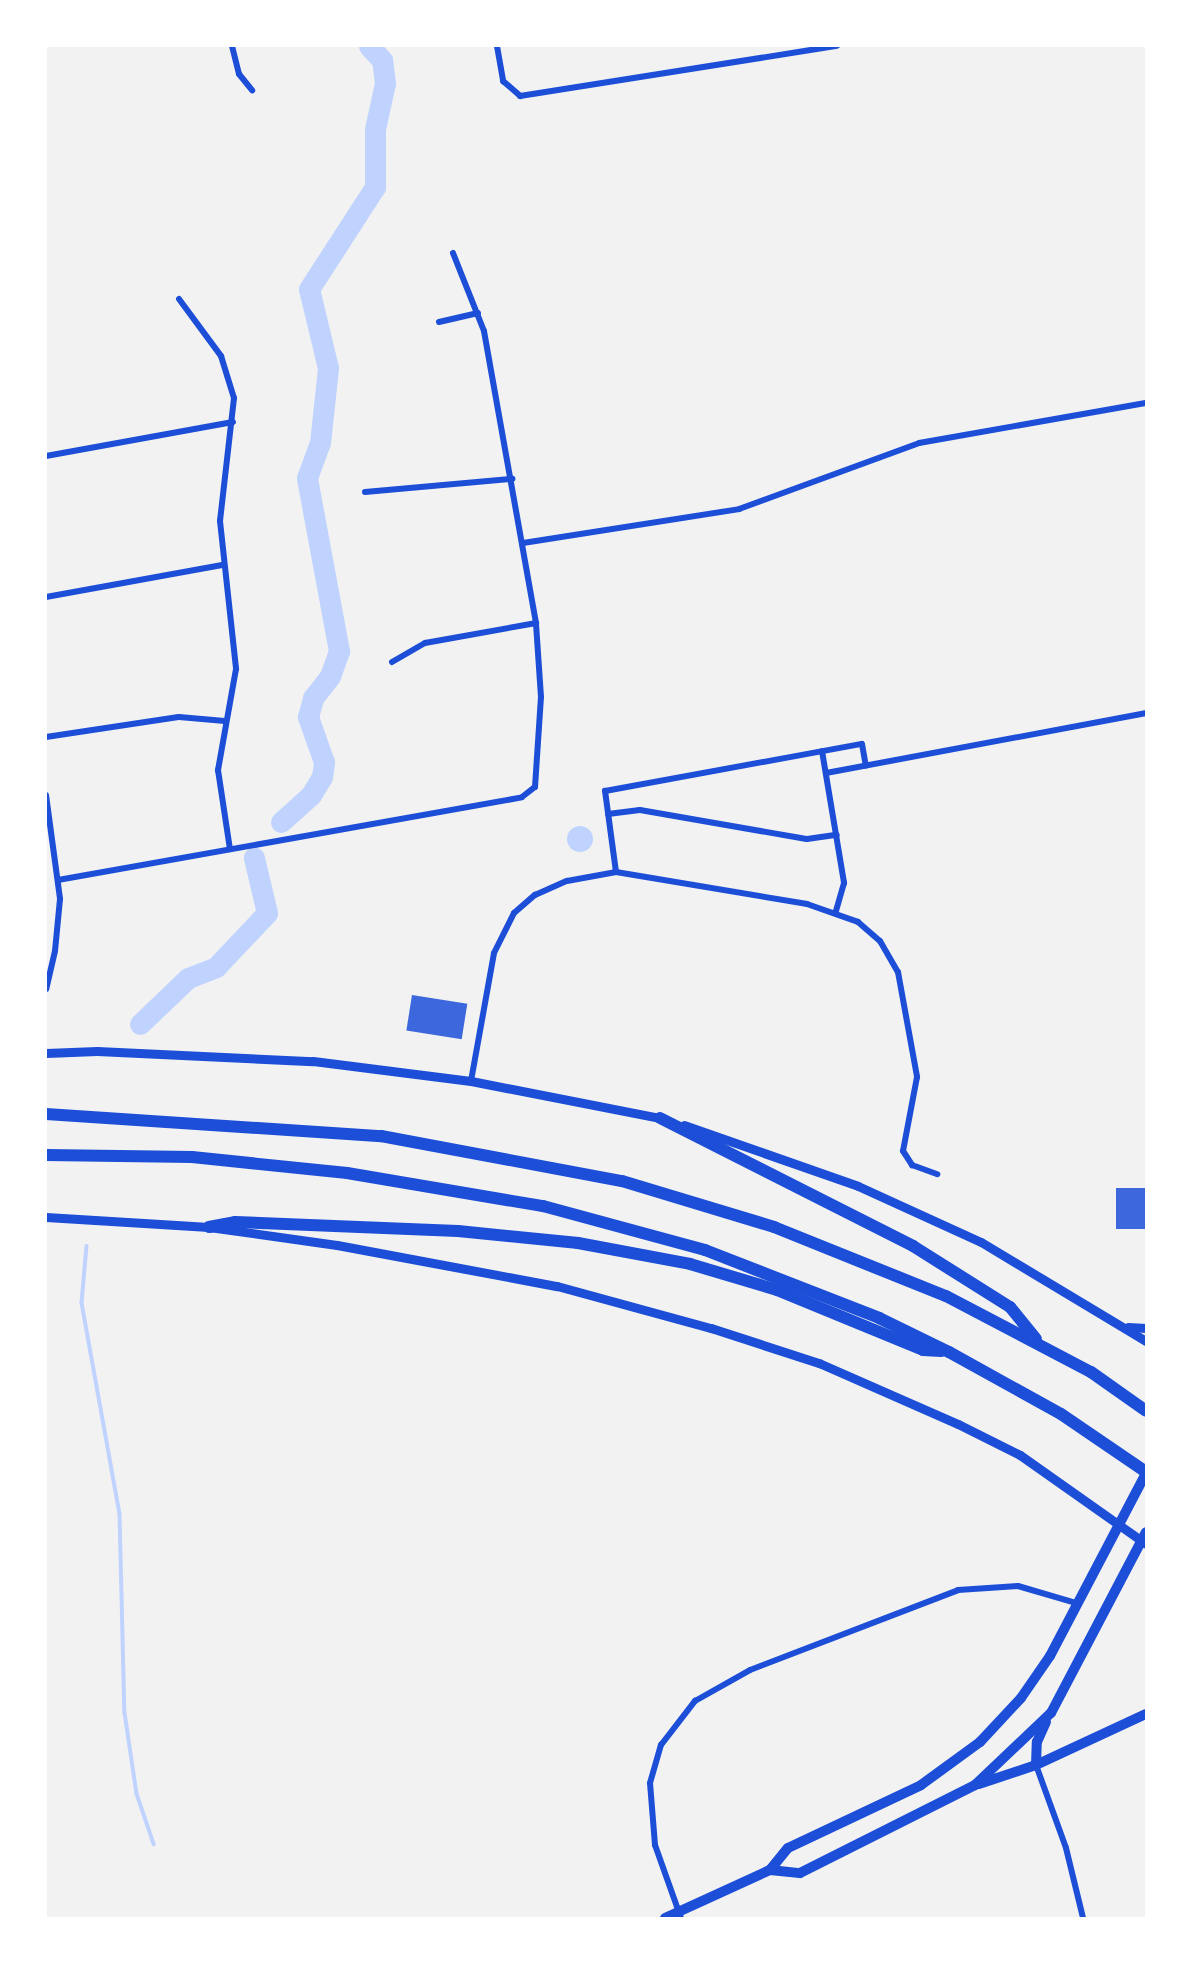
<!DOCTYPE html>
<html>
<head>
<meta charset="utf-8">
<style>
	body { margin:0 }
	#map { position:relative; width:1192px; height:1964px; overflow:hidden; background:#f2f2f2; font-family:Rubik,sans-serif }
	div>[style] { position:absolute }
	.water>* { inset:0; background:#bfd3fe }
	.round { border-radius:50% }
	.stream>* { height:3.5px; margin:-1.75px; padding:0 1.75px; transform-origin:1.75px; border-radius:1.75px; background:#bfd3fe }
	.river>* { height:21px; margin:-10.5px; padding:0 10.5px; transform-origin:10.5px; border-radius:10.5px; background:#bfd3fe }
	.building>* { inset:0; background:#3d67dc; transform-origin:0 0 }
	.minor>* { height:6px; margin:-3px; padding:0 3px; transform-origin:3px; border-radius:3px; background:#1d4ed8 }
	.secondary>* { height:9px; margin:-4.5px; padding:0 4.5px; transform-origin:4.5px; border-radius:4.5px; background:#1d4ed8 }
	.primary>* { height:10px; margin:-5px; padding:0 5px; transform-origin:5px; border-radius:5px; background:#1d4ed8 }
	.motorway>* { height:12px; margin:-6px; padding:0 6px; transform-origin:6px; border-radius:6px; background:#1d4ed8 }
	span { translate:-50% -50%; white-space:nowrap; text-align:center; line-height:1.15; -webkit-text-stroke:6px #fff; paint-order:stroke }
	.frame { position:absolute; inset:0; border:47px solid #fff; pointer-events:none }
</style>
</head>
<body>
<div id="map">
	<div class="water">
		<div class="round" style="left:567px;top:826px;width:26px;height:26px"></div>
	</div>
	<div class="stream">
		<div style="left:87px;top:1246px;width:57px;rotate:95deg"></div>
		<div style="left:82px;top:1303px;width:214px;rotate:79.8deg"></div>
		<div style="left:120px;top:1514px;width:199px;rotate:88.6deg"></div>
		<div style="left:125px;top:1713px;width:82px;rotate:81.6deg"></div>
		<div style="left:137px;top:1794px;width:53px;rotate:71.2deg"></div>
	</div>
	<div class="river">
		<div style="left:281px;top:822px;width:40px;rotate:-42deg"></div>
		<div style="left:311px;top:795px;width:21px;rotate:-59deg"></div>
		<div style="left:322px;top:777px;width:15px;rotate:-82deg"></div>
		<div style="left:324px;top:762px;width:48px;rotate:-109.6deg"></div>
		<div style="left:308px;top:717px;width:20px;rotate:-75deg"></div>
		<div style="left:313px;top:698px;width:28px;rotate:-52deg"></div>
		<div style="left:330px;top:676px;width:27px;rotate:-70deg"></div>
		<div style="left:339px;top:651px;width:176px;rotate:-100.5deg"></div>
		<div style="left:307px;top:478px;width:37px;rotate:-70deg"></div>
		<div style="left:320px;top:443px;width:75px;rotate:-83.9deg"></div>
		<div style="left:328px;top:368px;width:81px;rotate:-103.5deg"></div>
		<div style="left:309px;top:289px;width:121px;rotate:-57.1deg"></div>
		<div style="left:375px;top:187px;width:58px;rotate:-90deg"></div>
		<div style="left:375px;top:129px;width:47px;rotate:-77.7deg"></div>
		<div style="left:385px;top:83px;width:23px;rotate:-97deg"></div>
		<div style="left:382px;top:60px;width:19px;rotate:-133deg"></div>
		<div style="left:140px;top:1024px;width:66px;rotate:-43.8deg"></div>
		<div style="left:188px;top:978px;width:30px;rotate:-21deg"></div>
		<div style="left:216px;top:967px;width:74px;rotate:-46.6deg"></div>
		<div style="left:267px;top:913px;width:57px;rotate:-103.3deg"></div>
	</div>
	<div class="building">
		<div style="left:412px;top:995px;width:56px;height:36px;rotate:9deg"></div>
		<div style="left:1116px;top:1188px;width:30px;height:41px"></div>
	</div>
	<div class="minor">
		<div style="left:232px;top:46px;width:29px;rotate:76deg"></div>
		<div style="left:239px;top:74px;width:21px;rotate:51deg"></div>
		<div style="left:497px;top:46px;width:36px;rotate:80deg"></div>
		<div style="left:503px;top:81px;width:23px;rotate:41deg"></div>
		<div style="left:520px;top:96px;width:321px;rotate:-9deg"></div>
		<div style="left:179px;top:299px;width:71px;rotate:53.6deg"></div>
		<div style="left:221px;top:356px;width:44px;rotate:72.8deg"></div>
		<div style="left:234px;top:398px;width:124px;rotate:96.5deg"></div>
		<div style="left:220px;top:521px;width:149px;rotate:83.8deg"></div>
		<div style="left:236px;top:669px;width:103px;rotate:100.1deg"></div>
		<div style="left:218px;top:770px;width:80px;rotate:81.4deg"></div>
		<div style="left:439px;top:322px;width:40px;rotate:-13deg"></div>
		<div style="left:46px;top:456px;width:190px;rotate:-10.3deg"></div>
		<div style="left:365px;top:492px;width:148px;rotate:-5.1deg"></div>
		<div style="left:523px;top:543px;width:219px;rotate:-8.9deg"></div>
		<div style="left:739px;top:509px;width:192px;rotate:-20.1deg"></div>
		<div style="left:919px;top:443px;width:230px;rotate:-10deg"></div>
		<div style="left:46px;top:597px;width:179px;rotate:-10.3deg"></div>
		<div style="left:392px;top:662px;width:38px;rotate:-30deg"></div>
		<div style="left:425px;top:643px;width:113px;rotate:-10.2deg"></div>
		<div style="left:46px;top:737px;width:134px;rotate:-8.6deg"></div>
		<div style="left:179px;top:717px;width:46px;rotate:5deg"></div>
		<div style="left:822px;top:751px;width:134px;rotate:80.5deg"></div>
		<div style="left:844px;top:883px;width:29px;rotate:106deg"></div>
		<div style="left:826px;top:773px;width:326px;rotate:-10.6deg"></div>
		<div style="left:46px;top:795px;width:105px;rotate:82.3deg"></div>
		<div style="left:60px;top:899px;width:52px;rotate:95.5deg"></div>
		<div style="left:55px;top:951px;width:39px;rotate:103deg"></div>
		<div style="left:608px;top:814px;width:32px;rotate:-7deg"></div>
		<div style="left:640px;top:810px;width:169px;rotate:9.9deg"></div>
		<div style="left:807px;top:839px;width:30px;rotate:-8deg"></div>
		<div style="left:616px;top:872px;width:82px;rotate:-97.7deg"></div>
		<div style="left:605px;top:791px;width:261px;rotate:-10.4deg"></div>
		<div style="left:862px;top:744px;width:22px;rotate:80deg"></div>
		<div style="left:58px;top:880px;width:471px;rotate:-10.1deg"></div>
		<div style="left:522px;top:797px;width:16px;rotate:-38deg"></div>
		<div style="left:535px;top:787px;width:90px;rotate:-86.2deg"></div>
		<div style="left:541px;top:697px;width:74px;rotate:-93.9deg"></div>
		<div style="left:536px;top:623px;width:297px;rotate:-100.1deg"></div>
		<div style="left:484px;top:331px;width:84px;rotate:-111.7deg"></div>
		<div style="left:471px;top:1081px;width:130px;rotate:-79.8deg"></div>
		<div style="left:494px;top:953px;width:45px;rotate:-63.4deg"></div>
		<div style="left:514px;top:913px;width:28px;rotate:-41deg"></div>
		<div style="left:535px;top:895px;width:35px;rotate:-24deg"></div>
		<div style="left:567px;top:881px;width:50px;rotate:-10.4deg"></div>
		<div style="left:616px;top:872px;width:194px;rotate:9.5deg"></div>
		<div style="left:807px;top:904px;width:54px;rotate:19.4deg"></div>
		<div style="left:858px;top:922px;width:29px;rotate:41deg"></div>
		<div style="left:880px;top:941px;width:36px;rotate:60deg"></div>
		<div style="left:898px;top:972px;width:107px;rotate:79.7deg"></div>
		<div style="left:917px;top:1077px;width:75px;rotate:100.7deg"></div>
		<div style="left:903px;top:1151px;width:17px;rotate:57deg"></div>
		<div style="left:912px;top:1165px;width:27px;rotate:20deg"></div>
		<div style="left:1036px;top:1765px;width:88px;rotate:70.1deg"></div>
		<div style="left:1066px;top:1848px;width:72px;rotate:76.3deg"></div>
		<div style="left:681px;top:1918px;width:77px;rotate:-109.6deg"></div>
		<div style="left:655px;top:1845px;width:62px;rotate:-94.6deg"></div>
		<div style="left:650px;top:1783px;width:40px;rotate:-74deg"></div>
		<div style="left:661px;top:1745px;width:56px;rotate:-52.3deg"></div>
		<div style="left:695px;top:1701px;width:63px;rotate:-29.4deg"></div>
		<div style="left:750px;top:1670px;width:223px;rotate:-21deg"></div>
		<div style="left:958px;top:1590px;width:60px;rotate:-3.8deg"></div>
		<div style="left:1018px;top:1586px;width:60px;rotate:16.3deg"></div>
	</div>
	<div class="secondary">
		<div style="left:46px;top:1053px;width:51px;rotate:-2.2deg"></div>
		<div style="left:97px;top:1051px;width:216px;rotate:2.7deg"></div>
		<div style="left:313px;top:1061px;width:159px;rotate:7.2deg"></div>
		<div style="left:471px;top:1081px;width:197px;rotate:11.1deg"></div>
		<div style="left:684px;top:1125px;width:184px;rotate:19.3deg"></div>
		<div style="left:858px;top:1186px;width:135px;rotate:24.5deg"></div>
		<div style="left:981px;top:1242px;width:192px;rotate:31deg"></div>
		<div style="left:46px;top:1217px;width:163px;rotate:3.5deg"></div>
		<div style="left:209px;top:1227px;width:129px;rotate:8deg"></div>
		<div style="left:337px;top:1245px;width:224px;rotate:10.6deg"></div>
		<div style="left:557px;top:1286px;width:160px;rotate:15.3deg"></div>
		<div style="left:711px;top:1328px;width:114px;rotate:18deg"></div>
		<div style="left:819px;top:1363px;width:152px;rotate:23.7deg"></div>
		<div style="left:958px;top:1424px;width:69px;rotate:26.6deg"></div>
		<div style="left:1020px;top:1455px;width:154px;rotate:35.2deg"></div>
		<div style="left:1128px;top:1327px;width:18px;rotate:3deg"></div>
	</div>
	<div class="primary">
		<div style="left:1036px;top:1765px;width:23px;rotate:-88deg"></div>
		<div style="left:1037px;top:1742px;width:22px;rotate:-66deg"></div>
		<div style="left:979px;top:1784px;width:60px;rotate:-18.4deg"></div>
		<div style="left:1036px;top:1765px;width:121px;rotate:-24.9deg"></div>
		<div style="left:770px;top:1870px;width:30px;rotate:6deg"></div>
		<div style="left:800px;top:1873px;width:196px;rotate:-26.7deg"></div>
		<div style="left:975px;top:1785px;width:105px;rotate:-43.5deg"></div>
		<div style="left:1051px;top:1713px;width:204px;rotate:-62.3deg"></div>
		<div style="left:665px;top:1918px;width:115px;rotate:-24.6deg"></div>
		<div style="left:770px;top:1870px;width:28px;rotate:-51deg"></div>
		<div style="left:788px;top:1848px;width:147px;rotate:-25.3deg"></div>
		<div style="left:921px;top:1785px;width:73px;rotate:-36.1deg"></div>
		<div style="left:980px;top:1742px;width:60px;rotate:-47deg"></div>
		<div style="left:1021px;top:1698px;width:51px;rotate:-55.4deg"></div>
		<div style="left:1050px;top:1656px;width:207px;rotate:-62.3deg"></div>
	</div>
	<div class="motorway">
		<div style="left:46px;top:1114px;width:336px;rotate:3.8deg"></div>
		<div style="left:381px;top:1136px;width:245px;rotate:10.6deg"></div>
		<div style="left:622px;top:1181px;width:159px;rotate:16.8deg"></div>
		<div style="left:774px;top:1227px;width:185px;rotate:21.9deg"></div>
		<div style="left:946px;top:1296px;width:164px;rotate:27.7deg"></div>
		<div style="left:1091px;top:1372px;width:67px;rotate:35.3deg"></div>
		<div style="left:660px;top:1118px;width:284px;rotate:26.8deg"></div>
		<div style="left:913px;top:1246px;width:115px;rotate:32.2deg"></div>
		<div style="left:1010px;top:1307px;width:41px;rotate:50.9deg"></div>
		<div style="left:46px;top:1155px;width:146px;rotate:0.8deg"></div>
		<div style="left:192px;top:1157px;width:156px;rotate:5.9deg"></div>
		<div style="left:347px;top:1173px;width:199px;rotate:9.6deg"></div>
		<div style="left:543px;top:1206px;width:168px;rotate:15.2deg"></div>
		<div style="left:705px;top:1250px;width:187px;rotate:21.3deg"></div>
		<div style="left:879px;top:1318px;width:78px;rotate:25.9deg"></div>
		<div style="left:949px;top:1352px;width:128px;rotate:29deg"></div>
		<div style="left:1061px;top:1414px;width:103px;rotate:34.3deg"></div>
		<div style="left:209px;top:1227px;width:26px;rotate:-11deg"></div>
		<div style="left:235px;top:1222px;width:223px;rotate:2.3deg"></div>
		<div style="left:458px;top:1231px;width:121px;rotate:5.7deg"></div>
		<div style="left:578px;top:1243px;width:114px;rotate:10.6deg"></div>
		<div style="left:690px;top:1264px;width:91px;rotate:16.6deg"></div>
		<div style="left:777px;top:1290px;width:158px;rotate:22.3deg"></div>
		<div style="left:923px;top:1350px;width:18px;rotate:3deg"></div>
	</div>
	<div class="frame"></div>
</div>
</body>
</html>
